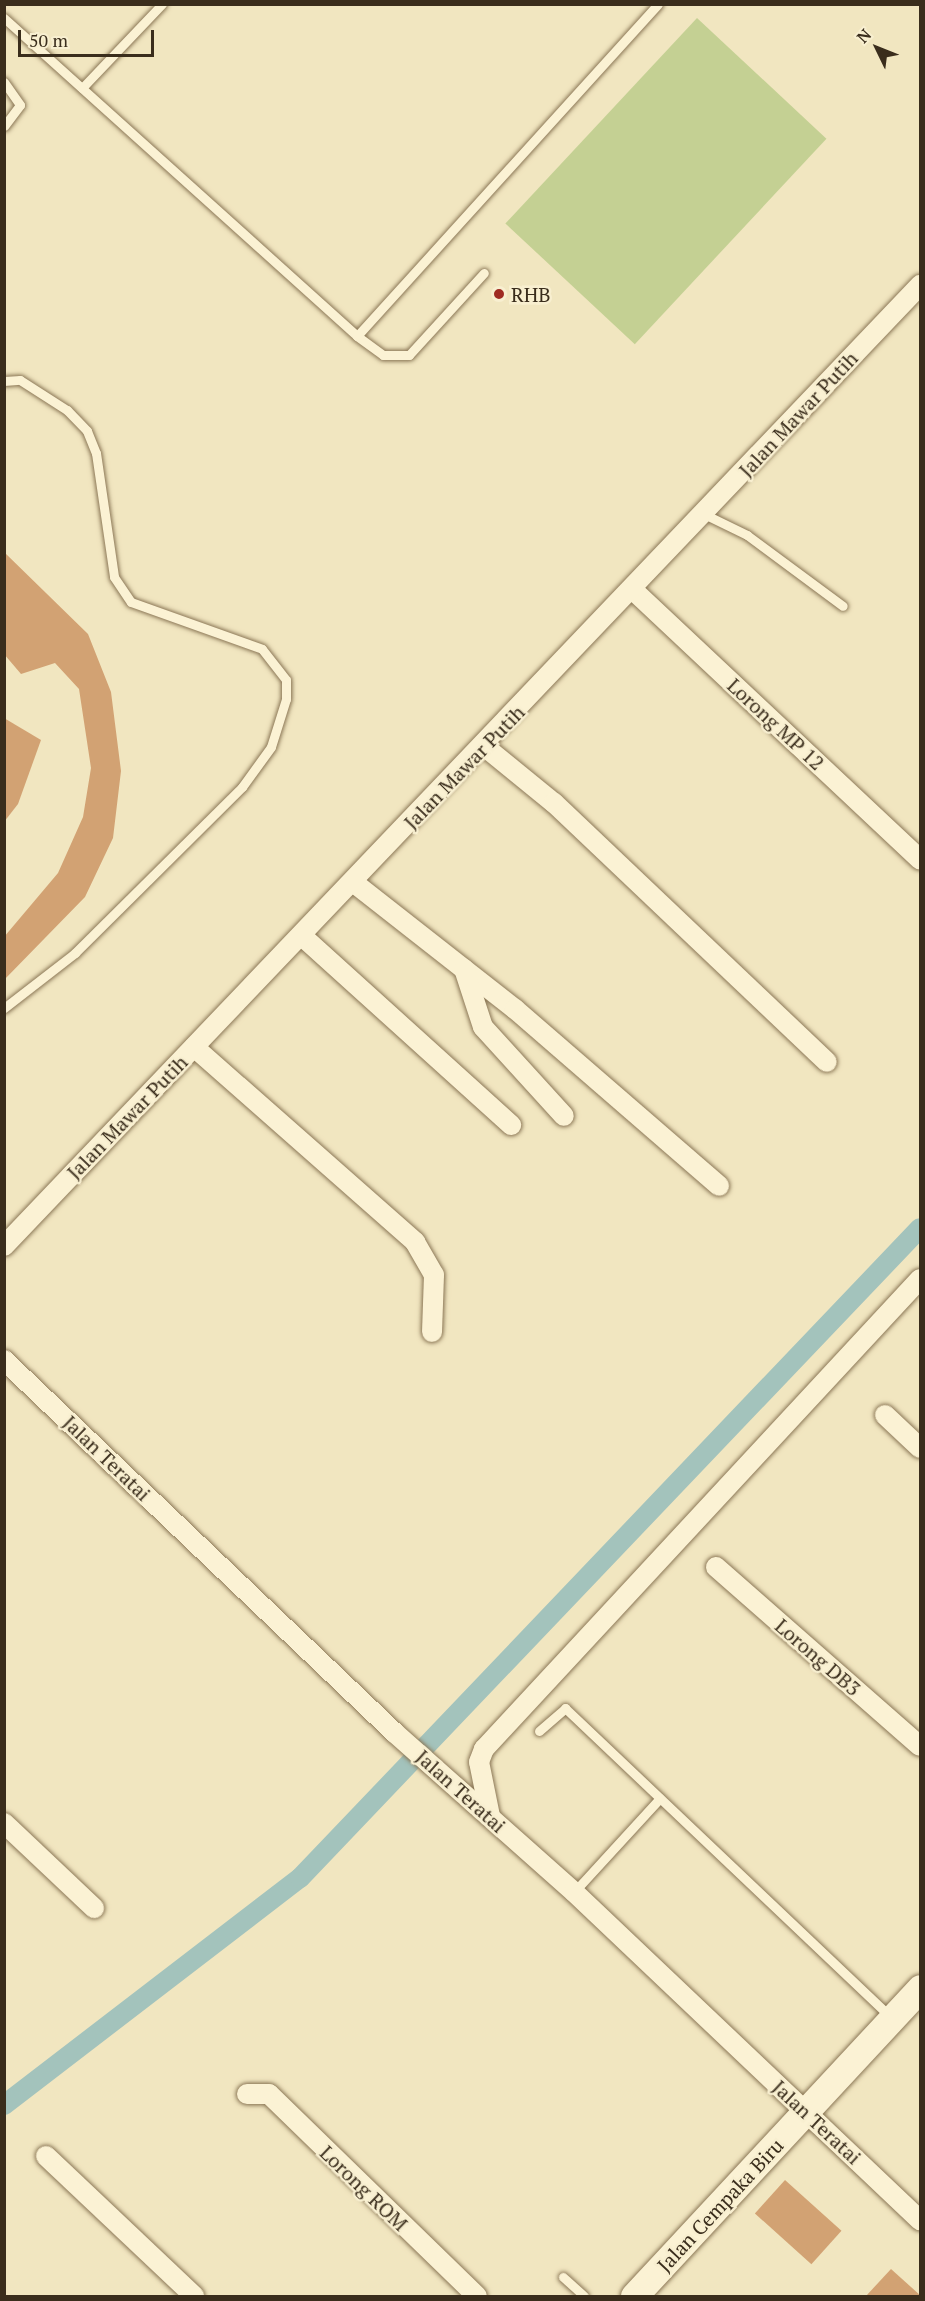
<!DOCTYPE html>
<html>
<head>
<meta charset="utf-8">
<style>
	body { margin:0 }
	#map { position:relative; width:925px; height:2301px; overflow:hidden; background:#f1e6c0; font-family:"PT Serif",serif }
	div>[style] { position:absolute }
	.green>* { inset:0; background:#c4d093; transform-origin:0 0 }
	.canal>* { height:20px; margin:-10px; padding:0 10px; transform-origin:10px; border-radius:10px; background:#a3c3bc }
	.building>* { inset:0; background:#d2a273; transform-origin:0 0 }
	.roads { filter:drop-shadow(0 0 2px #8b7756) drop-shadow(0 0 2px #8b7756) }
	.lane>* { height:9px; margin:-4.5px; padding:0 4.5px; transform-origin:4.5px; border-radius:4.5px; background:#fbf2d4 }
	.street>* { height:20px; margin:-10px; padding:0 10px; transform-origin:10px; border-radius:10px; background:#fbf2d4 }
	.secondary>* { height:27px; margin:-13.5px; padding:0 13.5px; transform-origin:13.5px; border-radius:13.5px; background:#fbf2d4 }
	.dots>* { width:16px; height:16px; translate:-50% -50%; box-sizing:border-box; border:3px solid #f8efd0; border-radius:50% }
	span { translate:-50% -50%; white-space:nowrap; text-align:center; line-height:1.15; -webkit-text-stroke:5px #f8efd0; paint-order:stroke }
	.poi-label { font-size:20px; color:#3a2d1c }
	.left { translate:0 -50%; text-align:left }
	.street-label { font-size:20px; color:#3a2d1c }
	.frame { position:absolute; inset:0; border:6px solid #3a2d1c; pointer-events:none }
	.north { position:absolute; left:847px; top:18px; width:60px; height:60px; -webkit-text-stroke:4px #f8efd0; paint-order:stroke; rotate:313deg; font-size:16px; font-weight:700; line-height:24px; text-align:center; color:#3a2d1c }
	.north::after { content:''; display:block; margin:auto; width:21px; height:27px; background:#3a2d1c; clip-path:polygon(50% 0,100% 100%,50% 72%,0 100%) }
	.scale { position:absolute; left:18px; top:30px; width:136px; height:27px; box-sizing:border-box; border:3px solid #3a2d1c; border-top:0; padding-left:8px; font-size:18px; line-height:21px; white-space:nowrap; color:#3a2d1c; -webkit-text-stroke:4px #f8efd0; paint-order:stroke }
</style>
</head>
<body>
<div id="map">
	<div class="green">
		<div style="left:697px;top:18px;width:177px;height:281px;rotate:43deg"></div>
	</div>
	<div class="canal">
		<div style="left:4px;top:2105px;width:373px;rotate:-37.5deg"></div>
		<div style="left:300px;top:1878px;width:898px;rotate:-46.35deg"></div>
	</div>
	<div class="building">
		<div style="clip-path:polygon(4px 552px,88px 634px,111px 692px,121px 771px,113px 838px,85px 897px,4px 980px,4px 937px,58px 873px,83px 817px,91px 768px,79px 689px,55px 663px,21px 674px,4px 654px)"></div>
		<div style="clip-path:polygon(4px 718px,41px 740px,18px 804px,4px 822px)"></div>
		<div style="left:785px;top:2180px;width:76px;height:45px;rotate:42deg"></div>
		<div style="clip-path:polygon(891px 2269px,921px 2296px,866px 2296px)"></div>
	</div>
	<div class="roads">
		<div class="lane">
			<div style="left:4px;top:18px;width:475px;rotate:42deg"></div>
			<div style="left:357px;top:336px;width:448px;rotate:-47.8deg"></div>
			<div style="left:4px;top:82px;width:28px;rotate:55deg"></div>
			<div style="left:20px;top:105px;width:26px;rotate:127deg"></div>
			<div style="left:82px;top:88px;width:116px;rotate:-46.4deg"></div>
			<div style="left:357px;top:336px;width:32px;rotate:36deg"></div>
			<div style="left:383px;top:355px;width:26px"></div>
			<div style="left:409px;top:355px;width:111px;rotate:-47.6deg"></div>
			<div style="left:4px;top:381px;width:16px;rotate:-4deg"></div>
			<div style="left:20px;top:380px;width:56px;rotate:32.6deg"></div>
			<div style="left:67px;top:410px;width:29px;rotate:46deg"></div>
			<div style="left:87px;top:431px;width:24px;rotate:68deg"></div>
			<div style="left:96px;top:453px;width:125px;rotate:81.7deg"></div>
			<div style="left:114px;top:577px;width:30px;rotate:56deg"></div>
			<div style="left:131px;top:602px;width:139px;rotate:19.7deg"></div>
			<div style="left:262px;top:649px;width:39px;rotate:52deg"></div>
			<div style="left:286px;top:680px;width:19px;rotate:90deg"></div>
			<div style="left:286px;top:699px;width:50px;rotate:107.4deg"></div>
			<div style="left:271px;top:747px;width:49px;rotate:125.9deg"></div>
			<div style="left:242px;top:787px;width:235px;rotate:135.2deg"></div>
			<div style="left:75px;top:953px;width:90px;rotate:142.2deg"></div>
			<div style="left:704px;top:514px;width:48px;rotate:26deg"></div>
			<div style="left:747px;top:535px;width:119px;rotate:36.5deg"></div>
			<div style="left:539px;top:1731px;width:35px;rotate:-41deg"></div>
			<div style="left:565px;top:1708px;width:448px;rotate:43.5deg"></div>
			<div style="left:574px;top:1892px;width:127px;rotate:-47.5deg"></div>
			<div style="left:563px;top:2277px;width:28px;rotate:42deg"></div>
		</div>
		<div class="street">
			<div style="left:632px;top:589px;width:395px;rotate:43.2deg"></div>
			<div style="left:484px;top:746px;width:90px;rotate:39.2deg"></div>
			<div style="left:554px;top:803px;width:376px;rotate:43.5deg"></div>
			<div style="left:353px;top:882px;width:206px;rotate:38.1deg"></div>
			<div style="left:515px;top:1009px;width:270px;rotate:40.9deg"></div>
			<div style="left:302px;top:936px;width:282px;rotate:42.1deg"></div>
			<div style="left:464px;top:969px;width:61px;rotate:71.9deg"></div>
			<div style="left:483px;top:1027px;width:120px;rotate:47.7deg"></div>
			<div style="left:194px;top:1047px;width:295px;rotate:41.4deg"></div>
			<div style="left:415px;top:1242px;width:38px;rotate:60deg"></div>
			<div style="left:434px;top:1275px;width:57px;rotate:92deg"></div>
			<div style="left:4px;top:1246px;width:1328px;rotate:-46.37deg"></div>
			<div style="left:4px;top:1360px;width:540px;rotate:43.65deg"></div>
			<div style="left:395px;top:1733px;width:239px;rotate:41.6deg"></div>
			<div style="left:574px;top:1892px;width:477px;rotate:43.5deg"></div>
			<div style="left:885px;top:1415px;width:48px;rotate:43.3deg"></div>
			<div style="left:716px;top:1567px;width:271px;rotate:41.3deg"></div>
			<div style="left:490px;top:1816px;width:55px;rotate:-101.5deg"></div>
			<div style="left:479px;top:1762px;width:14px;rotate:-69deg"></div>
			<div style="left:484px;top:1749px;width:641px;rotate:-47.15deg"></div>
			<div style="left:4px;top:1823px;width:124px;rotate:43.4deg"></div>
			<div style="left:247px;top:2094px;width:22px"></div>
			<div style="left:269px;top:2094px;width:290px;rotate:44.2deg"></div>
			<div style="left:46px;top:2156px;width:204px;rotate:43.4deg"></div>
		</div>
		<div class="secondary">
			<div style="left:634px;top:2296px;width:420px;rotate:-47.1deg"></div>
		</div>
	</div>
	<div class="dots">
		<div style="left:499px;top:294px;background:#9f2b22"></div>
	</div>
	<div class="poi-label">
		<span class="left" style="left:511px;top:294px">RHB</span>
	</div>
	<div class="street-label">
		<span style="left:798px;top:414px;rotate:-47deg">Jalan Mawar Putih</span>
		<span style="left:776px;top:724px;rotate:43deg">Lorong MP 12</span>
		<span style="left:464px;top:767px;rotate:-46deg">Jalan Mawar Putih</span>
		<span style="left:127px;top:1117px;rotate:-46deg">Jalan Mawar Putih</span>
		<span style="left:107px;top:1458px;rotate:44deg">Jalan Teratai</span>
		<span style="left:818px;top:1657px;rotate:41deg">Lorong DB3</span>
		<span style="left:461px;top:1791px;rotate:42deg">Jalan Teratai</span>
		<span style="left:817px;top:2122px;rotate:43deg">Jalan Teratai</span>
		<span style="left:364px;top:2188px;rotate:44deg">Lorong ROM</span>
		<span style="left:720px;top:2205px;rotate:-47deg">Jalan Cempaka Biru</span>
	</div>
	<div class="frame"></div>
	<div class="north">N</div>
	<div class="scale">50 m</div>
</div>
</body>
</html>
